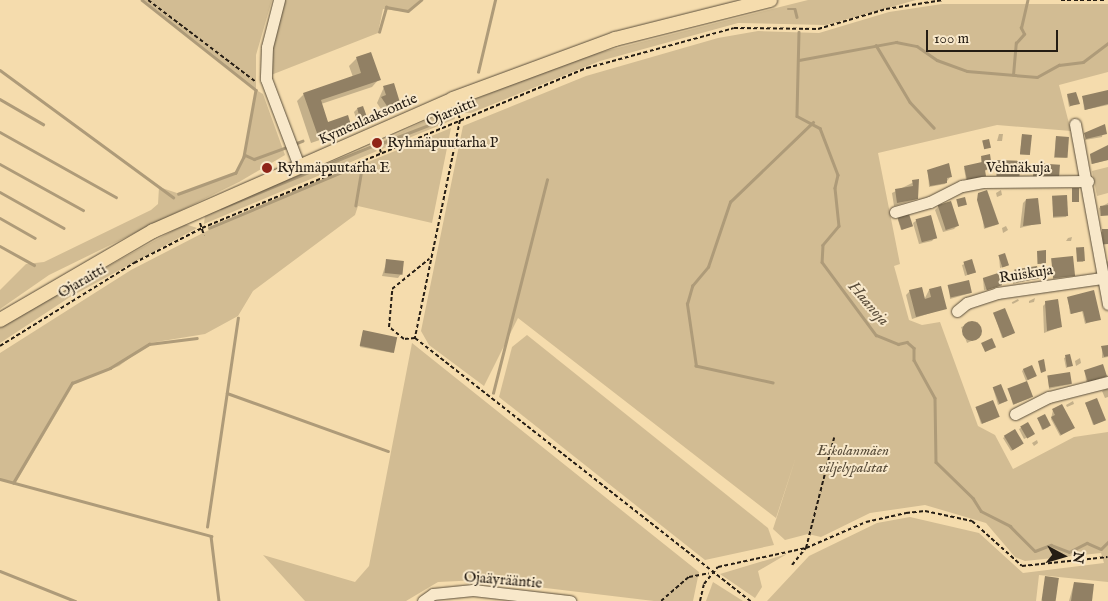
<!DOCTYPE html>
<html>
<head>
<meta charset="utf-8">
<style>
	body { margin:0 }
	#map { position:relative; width:1108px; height:601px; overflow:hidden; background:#f5dcad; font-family:"IM FELL English",serif }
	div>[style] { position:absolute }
	.green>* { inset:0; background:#d2bc93 }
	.shadow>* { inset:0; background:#0003; transform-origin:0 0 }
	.stream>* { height:2.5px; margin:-1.25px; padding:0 1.25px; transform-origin:1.25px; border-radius:1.25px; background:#ae9b79 }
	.building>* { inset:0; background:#918064; transform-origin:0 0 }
	.round { border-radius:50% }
	.path>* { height:2px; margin-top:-1px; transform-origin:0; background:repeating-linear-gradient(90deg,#251d14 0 4px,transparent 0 6.5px) }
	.roads { filter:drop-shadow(0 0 1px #594d3a) drop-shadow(0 0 1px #594d3a) }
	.minor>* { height:11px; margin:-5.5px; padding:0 5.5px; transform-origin:5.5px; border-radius:5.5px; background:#f8e8ca }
	.major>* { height:14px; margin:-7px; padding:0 7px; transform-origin:7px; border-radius:7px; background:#f5dcad }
	.dots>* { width:14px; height:14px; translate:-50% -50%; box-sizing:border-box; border:2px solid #f8e8ca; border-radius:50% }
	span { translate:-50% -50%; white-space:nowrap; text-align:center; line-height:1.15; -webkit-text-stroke:4px #f8e8ca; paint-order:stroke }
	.street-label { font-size:15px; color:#251d14 }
	.poi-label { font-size:15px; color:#251d14 }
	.left { translate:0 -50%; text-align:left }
	.park-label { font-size:15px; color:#594d3a; font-style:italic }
	.water-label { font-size:16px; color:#5c4f3c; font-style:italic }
	.north { position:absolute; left:1038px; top:531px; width:50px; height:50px; -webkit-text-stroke:4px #f8e8ca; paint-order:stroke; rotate:96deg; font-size:14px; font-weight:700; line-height:20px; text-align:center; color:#251d14 }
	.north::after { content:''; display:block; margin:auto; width:18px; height:22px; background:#251d14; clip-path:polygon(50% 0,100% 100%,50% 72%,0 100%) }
	.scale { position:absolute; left:926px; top:30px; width:132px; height:22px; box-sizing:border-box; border:2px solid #251d14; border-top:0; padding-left:6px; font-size:15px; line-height:18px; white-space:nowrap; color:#251d14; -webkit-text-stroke:4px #f8e8ca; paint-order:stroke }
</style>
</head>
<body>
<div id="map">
	<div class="green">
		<div style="clip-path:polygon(142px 0,272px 0,256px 55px,256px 90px,263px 94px,285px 155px,239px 182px,49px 275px,0 309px,0 290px,26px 264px,44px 262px,151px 210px,158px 204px,159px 187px,180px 194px,236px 173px,244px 157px,256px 90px)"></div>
		<div style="clip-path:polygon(283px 0,420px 0,408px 12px,383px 9px,378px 33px,271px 75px,271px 51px)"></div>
		<div style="clip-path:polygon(808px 0,916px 0,826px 25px,738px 23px,600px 61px,471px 113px,465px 113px,462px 108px,467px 102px,582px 57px)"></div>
		<div style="clip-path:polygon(942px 4px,1108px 4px,1108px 72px,1059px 85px,1071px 131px,997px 125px,878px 153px,900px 264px,894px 266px,909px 320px,922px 325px,940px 322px,978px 426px,995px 435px,1013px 469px,1074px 437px,1108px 432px,1108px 582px,1039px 575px,1036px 601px,767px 601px,809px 556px,877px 523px,910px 517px,979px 533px,1023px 573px,1104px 563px,1101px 553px,1025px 561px,1015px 557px,986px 523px,925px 505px,870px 513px,821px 537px,808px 534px,785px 540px,773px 529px,796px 457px,776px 518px,518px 318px,484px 386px,429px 345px,421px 331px,463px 126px,586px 76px,718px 38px,758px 31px,819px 33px,889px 12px)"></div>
		<div style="clip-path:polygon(446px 111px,453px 111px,455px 119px,382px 149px,380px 142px)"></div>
		<div style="clip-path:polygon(451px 128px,432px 223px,358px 206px,355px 215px,253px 291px,238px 316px,205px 334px,150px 343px,119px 366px,74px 384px,15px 484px,0 480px,0 353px,131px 270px,234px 217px)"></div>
		<div style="clip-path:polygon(371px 146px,377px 151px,204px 224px,205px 215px)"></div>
		<div style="clip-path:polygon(1108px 167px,1108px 193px,1097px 196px,1092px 171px)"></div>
		<div style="clip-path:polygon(185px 224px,197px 228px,70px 297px,0 343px,0 328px,28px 310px)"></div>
		<div style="clip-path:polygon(527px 335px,768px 528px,774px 545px,705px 560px,499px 397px,512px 347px)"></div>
		<div style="clip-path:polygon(412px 343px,699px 572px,693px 601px,654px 601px,480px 580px,438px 582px,406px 601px,305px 601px,263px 555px,355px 582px,369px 566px)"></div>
		<div style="clip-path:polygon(787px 554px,758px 571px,762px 587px,755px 598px,720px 574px)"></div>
		<div style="clip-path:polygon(713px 582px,743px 601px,706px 601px)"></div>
	</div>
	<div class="shadow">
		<div style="clip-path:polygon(357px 58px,379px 79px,372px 87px,321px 104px,328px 123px,350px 124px,343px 132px,311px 143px,297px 101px,304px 94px,353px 77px,349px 66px)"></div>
		<div style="clip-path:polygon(384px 87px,401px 108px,386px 117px,377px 103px)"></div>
		<div style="clip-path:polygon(1108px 91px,1108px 105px,1084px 110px,1083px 97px)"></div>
		<div style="clip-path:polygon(1067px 95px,1078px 103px,1069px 107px)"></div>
		<div style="clip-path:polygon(357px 109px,367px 119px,358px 124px,354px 112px)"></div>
		<div style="clip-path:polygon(1104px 126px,1102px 137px,1085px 140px,1085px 134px)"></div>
		<div style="clip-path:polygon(999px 134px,1003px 134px,1002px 141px,997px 141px)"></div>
		<div style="clip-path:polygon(1022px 135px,1030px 154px,1028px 155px,1020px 155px)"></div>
		<div style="clip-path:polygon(1056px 137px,1067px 157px,1066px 158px,1054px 158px)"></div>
		<div style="clip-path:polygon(1108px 149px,1108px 160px,1091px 164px,1090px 155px)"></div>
		<div style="clip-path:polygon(981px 157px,991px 168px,966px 180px,964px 168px,981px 164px)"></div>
		<div style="clip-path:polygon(928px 171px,950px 177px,945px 184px,929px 187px)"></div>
		<div style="clip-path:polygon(918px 180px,917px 199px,894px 206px,892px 193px)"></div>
		<div style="clip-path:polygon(1001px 190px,1002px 195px,997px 197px,996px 193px)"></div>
		<div style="clip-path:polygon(1072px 190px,1079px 201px,1077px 202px,1072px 202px)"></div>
		<div style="clip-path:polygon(979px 194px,998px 224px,996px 225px,984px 229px)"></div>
		<div style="clip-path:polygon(1053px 197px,1067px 215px,1066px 217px,1053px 218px)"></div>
		<div style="clip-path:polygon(1026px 200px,1039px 223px,1020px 228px,1023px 203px)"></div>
		<div style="clip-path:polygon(1108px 203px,1108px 216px,1100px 216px,1099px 208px)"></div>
		<div style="clip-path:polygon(939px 206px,958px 225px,954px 229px,943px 232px,935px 210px)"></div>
		<div style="clip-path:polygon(898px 220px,899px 219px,911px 226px,901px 230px)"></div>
		<div style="clip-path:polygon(917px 220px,935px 237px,932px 241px,919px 244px,913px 223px)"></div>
		<div style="clip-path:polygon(1006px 226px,1008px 230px,1003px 233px,1002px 228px)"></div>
		<div style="clip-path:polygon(1108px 230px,1108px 244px,1102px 245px,1101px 232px)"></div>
		<div style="clip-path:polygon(1072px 237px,1071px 241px,1066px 241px,1068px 238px)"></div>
		<div style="clip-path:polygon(1077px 249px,1084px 260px,1083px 262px,1077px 262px)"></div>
		<div style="clip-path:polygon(1037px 252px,1045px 262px,1044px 264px,1037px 264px)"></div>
		<div style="clip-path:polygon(999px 256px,1008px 265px,1006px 266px,1000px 268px)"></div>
		<div style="clip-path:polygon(1052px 259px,1074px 275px,1053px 279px)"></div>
		<div style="clip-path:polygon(387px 260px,401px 274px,398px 278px,382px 276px)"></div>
		<div style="clip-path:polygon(972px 261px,975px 272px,965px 276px,962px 265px)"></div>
		<div style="clip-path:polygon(1108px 261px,1108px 273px,1105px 263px)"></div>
		<div style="clip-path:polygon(1015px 270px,1038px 278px,1013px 284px)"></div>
		<div style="clip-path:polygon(983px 279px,999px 286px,984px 290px)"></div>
		<div style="clip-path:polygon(949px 287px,971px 293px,950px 299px)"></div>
		<div style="clip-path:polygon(929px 290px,946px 308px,912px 319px,906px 295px,910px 291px,924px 300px)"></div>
		<div style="clip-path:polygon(1035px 298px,1034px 302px,1029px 303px,1029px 301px)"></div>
		<div style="clip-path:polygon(1068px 298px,1100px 319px,1085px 324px,1082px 311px,1070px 314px)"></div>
		<div style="left:1018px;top:299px;width:2px;height:7px;rotate:63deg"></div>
		<div style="clip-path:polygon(1046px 303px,1060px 327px,1044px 333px,1043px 306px)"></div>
		<div style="clip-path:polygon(994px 313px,1012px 334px,1002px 338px)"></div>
		<div style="clip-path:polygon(978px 322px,980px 337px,967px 343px,961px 327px)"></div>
		<div style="clip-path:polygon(363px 331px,393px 353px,360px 347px)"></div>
		<div style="clip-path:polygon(1102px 347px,1108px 351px,1108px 357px,1102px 358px)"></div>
		<div style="clip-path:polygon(1069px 356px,1072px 366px,1066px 368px,1064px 358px)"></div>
		<div style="clip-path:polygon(1080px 358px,1081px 363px,1076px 366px,1075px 361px)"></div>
		<div style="clip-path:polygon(1022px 371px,1023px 370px,1036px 376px,1026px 381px)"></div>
		<div style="clip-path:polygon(1085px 371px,1105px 376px,1086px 382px)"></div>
		<div style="clip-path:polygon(1048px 378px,1071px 384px,1049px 389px)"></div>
		<div style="clip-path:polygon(993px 388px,1007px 401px,998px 405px)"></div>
		<div style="clip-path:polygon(1108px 388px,1108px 397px,1105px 398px,1102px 391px)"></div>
		<div style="clip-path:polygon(1009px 390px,1030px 398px,1013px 405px)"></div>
		<div style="clip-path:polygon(1073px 401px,1074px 404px,1067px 407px,1066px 405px)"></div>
		<div style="clip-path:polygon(1086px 404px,1103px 421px,1093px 425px)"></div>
		<div style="clip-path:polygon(976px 408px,997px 418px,981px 424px)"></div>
		<div style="clip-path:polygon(1053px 410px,1072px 429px,1060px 436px,1051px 419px)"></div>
		<div style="clip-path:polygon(1038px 419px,1049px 427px,1042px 430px)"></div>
		<div style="clip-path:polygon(1028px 424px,1032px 435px,1024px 439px,1019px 429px)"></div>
		<div style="clip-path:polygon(1015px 430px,1021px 445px,1011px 451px,1003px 438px)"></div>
		<div style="clip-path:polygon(1037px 440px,1038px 443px,1034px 446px,1032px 443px)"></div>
		<div style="clip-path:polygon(1074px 583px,1090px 601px,1069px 601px)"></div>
	</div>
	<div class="stream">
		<div style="left:142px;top:0;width:145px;rotate:38.3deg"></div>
		<div style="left:256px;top:90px;width:68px;rotate:100.2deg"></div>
		<div style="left:244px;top:157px;width:18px;rotate:117deg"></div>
		<div style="left:236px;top:173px;width:61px;rotate:159.8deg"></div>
		<div style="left:788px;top:9px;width:7px"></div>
		<div style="left:795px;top:9px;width:8px;rotate:76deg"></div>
		<div style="left:379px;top:32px;width:26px;rotate:-74deg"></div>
		<div style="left:386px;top:7px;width:22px;rotate:10deg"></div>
		<div style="left:408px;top:11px;width:17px;rotate:-40deg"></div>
		<div style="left:799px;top:32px;width:84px;rotate:91.4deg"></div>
		<div style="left:797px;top:116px;width:26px;rotate:28deg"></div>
		<div style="left:820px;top:128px;width:50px;rotate:69deg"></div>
		<div style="left:838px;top:175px;width:13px;rotate:103deg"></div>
		<div style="left:835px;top:188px;width:38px;rotate:84deg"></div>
		<div style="left:839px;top:226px;width:25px;rotate:130deg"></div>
		<div style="left:823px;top:245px;width:17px;rotate:93deg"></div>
		<div style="left:822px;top:262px;width:91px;rotate:53.5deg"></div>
		<div style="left:876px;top:335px;width:24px;rotate:22deg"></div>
		<div style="left:898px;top:344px;width:9px;rotate:-13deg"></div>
		<div style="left:907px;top:342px;width:9px;rotate:41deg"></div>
		<div style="left:914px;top:348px;width:12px;rotate:90deg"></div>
		<div style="left:914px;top:360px;width:43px;rotate:61.1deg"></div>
		<div style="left:935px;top:398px;width:64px;rotate:89.1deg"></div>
		<div style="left:936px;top:462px;width:52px;rotate:44.2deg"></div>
		<div style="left:973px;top:498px;width:15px;rotate:58deg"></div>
		<div style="left:981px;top:511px;width:33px;rotate:27deg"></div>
		<div style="left:1010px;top:526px;width:35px;rotate:45deg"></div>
		<div style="left:1035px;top:551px;width:17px;rotate:-21deg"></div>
		<div style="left:1051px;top:545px;width:19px;rotate:21deg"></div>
		<div style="left:1069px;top:552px;width:20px;rotate:-27deg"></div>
		<div style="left:1087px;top:543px;width:15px;rotate:23deg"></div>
		<div style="left:1101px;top:549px;width:10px;rotate:-45deg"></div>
		<div style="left:876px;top:45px;width:66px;rotate:59.2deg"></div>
		<div style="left:910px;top:102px;width:35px;rotate:47deg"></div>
		<div style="left:799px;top:60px;width:99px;rotate:-10.5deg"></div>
		<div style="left:896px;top:42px;width:21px;rotate:11deg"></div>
		<div style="left:917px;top:46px;width:24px;rotate:35deg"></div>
		<div style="left:937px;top:60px;width:32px;rotate:20deg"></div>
		<div style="left:967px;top:71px;width:70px;rotate:4.9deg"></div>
		<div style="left:1037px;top:77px;width:25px;rotate:-29deg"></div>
		<div style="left:1059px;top:65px;width:24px;rotate:-7deg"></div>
		<div style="left:1083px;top:62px;width:31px;rotate:-37deg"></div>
		<div style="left:0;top:70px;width:215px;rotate:36.3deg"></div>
		<div style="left:478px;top:72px;width:74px;rotate:-76.7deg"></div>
		<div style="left:1013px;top:75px;width:32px;rotate:-85deg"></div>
		<div style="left:1016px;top:43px;width:12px;rotate:-48deg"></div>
		<div style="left:1024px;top:34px;width:7px;rotate:-117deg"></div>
		<div style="left:1021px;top:28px;width:28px;rotate:-77deg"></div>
		<div style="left:0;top:99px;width:50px;rotate:30.2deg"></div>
		<div style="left:0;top:132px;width:133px;rotate:29.3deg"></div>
		<div style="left:382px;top:143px;width:75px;rotate:-21.1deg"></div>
		<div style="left:294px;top:144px;width:9px;rotate:-21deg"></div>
		<div style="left:245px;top:155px;width:10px;rotate:24deg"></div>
		<div style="left:254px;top:159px;width:37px;rotate:-20deg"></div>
		<div style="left:0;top:164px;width:95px;rotate:29deg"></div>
		<div style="left:0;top:192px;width:73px;rotate:29.4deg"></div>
		<div style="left:221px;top:208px;width:163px;rotate:-22.3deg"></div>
		<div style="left:0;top:218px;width:40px;rotate:29.7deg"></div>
		<div style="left:209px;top:228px;width:167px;rotate:-22.9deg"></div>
		<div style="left:363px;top:163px;width:43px;rotate:99.5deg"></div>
		<div style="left:0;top:246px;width:39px;rotate:29deg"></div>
		<div style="left:773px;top:383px;width:79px;rotate:-167.6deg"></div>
		<div style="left:696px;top:366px;width:63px;rotate:-98.3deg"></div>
		<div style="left:687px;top:304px;width:19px;rotate:-74deg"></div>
		<div style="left:692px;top:286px;width:25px;rotate:-50deg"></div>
		<div style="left:708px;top:267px;width:69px;rotate:-71.3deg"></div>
		<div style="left:730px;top:202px;width:115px;rotate:-43.9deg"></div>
		<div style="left:227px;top:393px;width:171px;rotate:19.8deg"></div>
		<div style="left:493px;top:393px;width:220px;rotate:-75.8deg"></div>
		<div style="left:0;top:479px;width:219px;rotate:15.1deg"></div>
		<div style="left:211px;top:536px;width:65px;rotate:83deg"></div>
		<div style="left:13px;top:483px;width:116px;rotate:-59.5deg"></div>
		<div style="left:72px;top:383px;width:41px;rotate:-21.5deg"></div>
		<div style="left:110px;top:368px;width:46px;rotate:-31.6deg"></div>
		<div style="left:149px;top:344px;width:48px;rotate:-7.1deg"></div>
		<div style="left:207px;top:527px;width:211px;rotate:-81.6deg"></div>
		<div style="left:0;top:571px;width:81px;rotate:21.8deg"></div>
	</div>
	<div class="building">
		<div style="clip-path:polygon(371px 52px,381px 80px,321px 100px,328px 122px,348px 115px,351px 125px,318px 136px,303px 93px,361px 73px,356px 57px)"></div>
		<div style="clip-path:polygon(394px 83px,402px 109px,391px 112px,381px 97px,386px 95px,383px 86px)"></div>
		<div style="clip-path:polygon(1108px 90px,1108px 104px,1085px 110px,1082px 96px)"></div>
		<div style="clip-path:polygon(1076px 92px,1080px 104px,1070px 106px,1067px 94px)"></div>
		<div style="clip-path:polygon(363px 106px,368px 120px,361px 122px,357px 108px)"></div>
		<div style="clip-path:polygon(1105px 124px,1107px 134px,1086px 139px,1084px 133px)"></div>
		<div style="left:1022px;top:134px;width:10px;height:20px;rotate:6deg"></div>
		<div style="left:1056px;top:136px;width:13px;height:21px;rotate:4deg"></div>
		<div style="left:989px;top:139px;width:9px;height:7px;rotate:77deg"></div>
		<div style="clip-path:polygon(1108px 145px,1108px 160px,1092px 164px,1090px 154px)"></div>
		<div style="clip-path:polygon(990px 154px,992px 168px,985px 170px,986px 176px,967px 180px,964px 166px,982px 162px,981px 156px)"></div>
		<div style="left:997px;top:160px;width:23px;height:16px;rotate:2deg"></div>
		<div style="clip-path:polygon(949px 163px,952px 177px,947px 178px,947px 183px,930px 186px,927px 170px)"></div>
		<div style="left:1034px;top:163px;width:26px;height:14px;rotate:4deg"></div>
		<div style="clip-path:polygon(919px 179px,918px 199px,897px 203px,895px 189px,913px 186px,912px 180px)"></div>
		<div style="left:1072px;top:188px;width:7px;height:14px"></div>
		<div style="clip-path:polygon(987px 190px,999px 224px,985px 228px,977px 200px,978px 193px)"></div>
		<div style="left:1067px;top:195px;width:21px;height:15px;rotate:87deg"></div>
		<div style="left:965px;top:197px;width:8px;height:9px;rotate:76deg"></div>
		<div style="clip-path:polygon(1038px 198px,1041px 224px,1023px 226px,1026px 199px)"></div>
		<div style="left:951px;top:201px;width:26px;height:14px;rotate:72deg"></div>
		<div style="clip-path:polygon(1108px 205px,1108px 215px,1101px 216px,1100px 206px)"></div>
		<div style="left:909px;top:214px;width:13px;height:12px;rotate:72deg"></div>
		<div style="left:931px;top:215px;width:24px;height:16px;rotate:75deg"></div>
		<div style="clip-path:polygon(1102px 229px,1108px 229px,1108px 244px,1103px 244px)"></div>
		<div style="left:1084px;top:247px;width:14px;height:8px;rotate:86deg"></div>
		<div style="clip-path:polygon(1046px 250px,1046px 263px,1038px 264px,1037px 251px)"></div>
		<div style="left:1005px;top:253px;width:13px;height:7px;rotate:72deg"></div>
		<div style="left:1073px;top:256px;width:20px;height:22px;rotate:84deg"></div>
		<div style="left:386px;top:259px;width:18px;height:14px;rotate:6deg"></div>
		<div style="left:972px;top:259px;width:14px;height:9px;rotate:73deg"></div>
		<div style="left:1037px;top:266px;width:13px;height:23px;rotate:81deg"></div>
		<div style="left:998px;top:273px;width:13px;height:16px;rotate:72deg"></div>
		<div style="left:969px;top:280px;width:13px;height:22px;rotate:77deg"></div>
		<div style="clip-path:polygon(941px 286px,947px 309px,916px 317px,909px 290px,922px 287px,925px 299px,931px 297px,929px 289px)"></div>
		<div style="clip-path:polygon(1094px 290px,1101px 320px,1086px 323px,1083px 311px,1071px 314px,1067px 297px)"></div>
		<div style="clip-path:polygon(1058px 299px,1062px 327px,1047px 331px,1045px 301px)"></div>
		<div style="left:1005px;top:308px;width:27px;height:13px;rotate:68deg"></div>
		<div class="round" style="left:962px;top:321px;width:20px;height:20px"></div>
		<div style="left:363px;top:330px;width:35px;height:16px;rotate:12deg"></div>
		<div style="left:992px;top:338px;width:10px;height:12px;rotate:66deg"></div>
		<div style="clip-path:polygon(1108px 345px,1108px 356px,1104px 357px,1101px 346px)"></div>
		<div style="clip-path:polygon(1070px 354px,1073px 366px,1067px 367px,1065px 355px)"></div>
		<div style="clip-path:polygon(1044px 359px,1046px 371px,1041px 373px,1038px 361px)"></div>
		<div style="left:1103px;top:364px;width:13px;height:20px;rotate:72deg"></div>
		<div style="left:1032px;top:365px;width:12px;height:10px;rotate:66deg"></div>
		<div style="left:1070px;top:372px;width:12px;height:23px;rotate:81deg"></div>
		<div style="left:1027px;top:381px;width:17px;height:21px;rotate:69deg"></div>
		<div style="left:1001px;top:384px;width:18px;height:9px;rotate:68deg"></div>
		<div style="left:1097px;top:398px;width:24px;height:13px;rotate:68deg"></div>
		<div style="left:993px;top:400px;width:18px;height:19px;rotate:68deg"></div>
		<div style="clip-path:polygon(1062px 404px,1075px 428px,1061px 435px,1051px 417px,1055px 415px,1052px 409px)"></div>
		<div style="left:1045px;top:414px;width:13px;height:9px;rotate:63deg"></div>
		<div style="left:1028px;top:422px;width:14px;height:9px;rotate:60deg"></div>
		<div style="left:1015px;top:429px;width:17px;height:13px;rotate:59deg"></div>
		<div style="left:1045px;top:576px;width:14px;height:25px;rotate:8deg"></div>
		<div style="clip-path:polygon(1074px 582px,1094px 584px,1092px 601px,1071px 601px)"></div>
	</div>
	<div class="path">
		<div style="left:148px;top:0;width:136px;rotate:37.2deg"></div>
		<div style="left:1061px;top:0;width:43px"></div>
		<div style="left:457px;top:108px;width:12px;rotate:76deg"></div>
		<div style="left:460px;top:120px;width:223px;rotate:101.7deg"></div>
		<div style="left:415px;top:338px;width:427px;rotate:38.1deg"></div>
		<div style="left:378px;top:143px;width:10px;rotate:73deg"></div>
		<div style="left:200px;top:223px;width:13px;rotate:72deg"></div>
		<div style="left:415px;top:338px;width:11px;rotate:175deg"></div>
		<div style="left:404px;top:339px;width:19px;rotate:-141deg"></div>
		<div style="left:389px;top:327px;width:38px;rotate:-85deg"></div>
		<div style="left:392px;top:289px;width:48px;rotate:-39deg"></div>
		<div style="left:0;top:346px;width:158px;rotate:-31.8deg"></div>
		<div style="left:134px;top:263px;width:76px;rotate:-27.2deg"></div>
		<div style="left:202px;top:228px;width:417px;rotate:-22.6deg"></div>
		<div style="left:587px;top:68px;width:152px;rotate:-15.2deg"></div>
		<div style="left:734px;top:28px;width:84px;rotate:0.7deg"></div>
		<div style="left:818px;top:29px;width:71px;rotate:-16.4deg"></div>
		<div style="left:886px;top:9px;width:58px;rotate:-9deg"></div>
		<div style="left:792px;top:565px;width:22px;rotate:-51deg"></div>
		<div style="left:806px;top:548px;width:114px;rotate:-75.7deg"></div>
		<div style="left:661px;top:601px;width:37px;rotate:-41deg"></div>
		<div style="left:689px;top:577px;width:20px;rotate:-11deg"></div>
		<div style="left:700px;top:601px;width:17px;rotate:-77deg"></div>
		<div style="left:704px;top:584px;width:22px;rotate:-51deg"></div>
		<div style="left:718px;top:567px;width:90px;rotate:-12.2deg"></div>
		<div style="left:806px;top:548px;width:65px;rotate:-23.4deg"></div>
		<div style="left:866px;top:522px;width:41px;rotate:-12.7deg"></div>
		<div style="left:906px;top:513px;width:19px;rotate:-6deg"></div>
		<div style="left:925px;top:511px;width:48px;rotate:12deg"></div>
		<div style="left:972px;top:521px;width:67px;rotate:42deg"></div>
		<div style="left:1022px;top:566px;width:86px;rotate:-6deg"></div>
	</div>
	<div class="roads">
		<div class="minor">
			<div style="left:279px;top:0;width:49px;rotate:104.3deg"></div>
			<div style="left:267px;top:47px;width:32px;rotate:92deg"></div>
			<div style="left:266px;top:79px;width:93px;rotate:69.2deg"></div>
			<div style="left:1075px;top:124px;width:183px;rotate:79.6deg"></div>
			<div style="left:895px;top:212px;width:36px;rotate:-16deg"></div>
			<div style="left:930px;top:202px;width:36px;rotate:-27deg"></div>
			<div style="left:962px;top:186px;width:21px;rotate:-11deg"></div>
			<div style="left:983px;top:182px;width:105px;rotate:-0.5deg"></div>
			<div style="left:957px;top:311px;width:13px;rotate:-39deg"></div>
			<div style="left:967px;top:303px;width:32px;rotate:-18deg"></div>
			<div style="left:997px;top:293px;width:106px;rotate:-8.1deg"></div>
			<div style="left:1015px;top:414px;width:38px;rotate:-27deg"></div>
			<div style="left:1049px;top:397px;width:61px;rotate:-14.3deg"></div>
			<div style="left:423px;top:601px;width:12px;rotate:-35deg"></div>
			<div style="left:433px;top:594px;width:40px;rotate:-5.7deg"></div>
			<div style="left:473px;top:590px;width:98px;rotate:6.5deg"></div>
		</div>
		<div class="major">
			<div style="left:0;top:320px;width:177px;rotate:-30.2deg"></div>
			<div style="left:153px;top:231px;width:328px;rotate:-23.7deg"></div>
			<div style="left:453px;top:99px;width:173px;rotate:-20.3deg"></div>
			<div style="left:615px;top:39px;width:160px;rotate:-14.1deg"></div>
		</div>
	</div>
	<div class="dots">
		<div style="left:377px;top:143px;background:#8f2418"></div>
		<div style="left:267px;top:168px;background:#8f2418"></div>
	</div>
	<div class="street-label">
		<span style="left:451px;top:112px;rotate:-23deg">Ojaraitti</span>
		<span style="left:368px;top:119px;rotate:-24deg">Kymenlaaksontie</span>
		<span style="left:1018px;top:168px">Vehnäkuja</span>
		<span style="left:1026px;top:274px;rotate:-9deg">Ruiskuja</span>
		<span style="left:82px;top:281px;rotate:-30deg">Ojaraitti</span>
		<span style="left:503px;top:580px;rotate:5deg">Ojaäyrääntie</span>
	</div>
	<div class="poi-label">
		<span class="left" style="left:387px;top:143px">Ryhmäpuutarha P</span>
		<span class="left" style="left:277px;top:168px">Ryhmäpuutarha E</span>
	</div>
	<div class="park-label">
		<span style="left:853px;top:459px">Eskolanmäen<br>viljelypalstat</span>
	</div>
	<div class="water-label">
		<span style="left:868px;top:304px;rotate:49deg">Haanoja</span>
	</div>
	<div class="north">N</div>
	<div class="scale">100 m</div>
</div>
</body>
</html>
